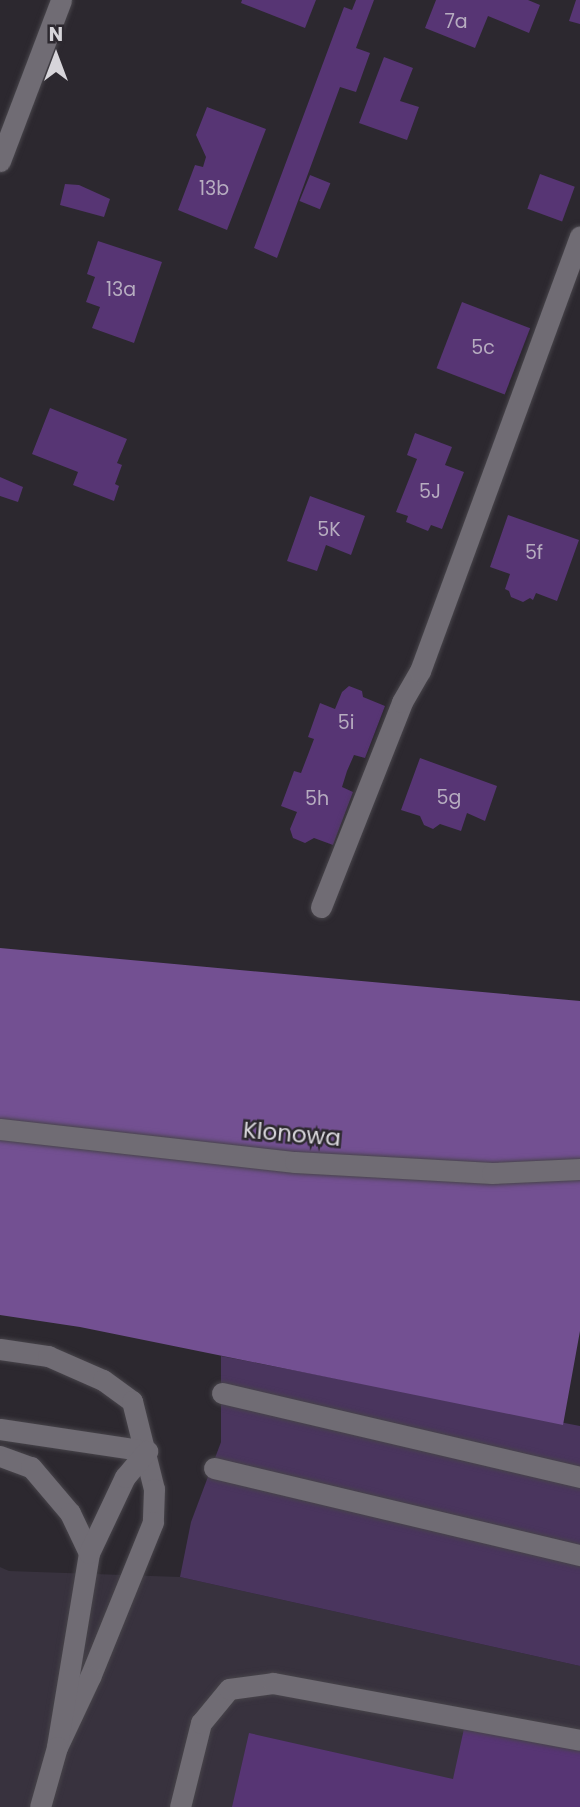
<!DOCTYPE html>
<html>
<head>
<meta charset="utf-8">
<style>
	body { margin:0 }
	#map { position:relative; width:580px; height:1807px; overflow:hidden; background:#2c282f; font-family:Poppins,sans-serif }
	div>[style] { position:absolute }
	.built>* { inset:0; background:#38323e }
	.green>* { inset:0; background:#4a355e }
	.forest>* { inset:0; background:#735092 }
	.building>* { inset:0; background:#573574; transform-origin:0 0 }
	.roads { filter:drop-shadow(0 0 2px #47444a) drop-shadow(0 0 2px #47444a) }
	.minor>* { height:21px; margin:-10.5px; padding:0 10.5px; transform-origin:10.5px; border-radius:10.5px; background:#706c74 }
	span { translate:-50% -50%; white-space:nowrap; text-align:center; line-height:1.15; -webkit-text-stroke:5px #2c282f; paint-order:stroke }
	.number-label { font-size:19px; color:#b7adc0 }
	.number-label span { -webkit-text-stroke-width:0 }
	.street-label { font-size:23px; color:#d7d5da }
	.north { position:absolute; left:21px; top:21px; width:70px; height:70px; -webkit-text-stroke:5px #2c282f; paint-order:stroke; rotate:0deg; font-size:19px; font-weight:700; line-height:28px; text-align:center; color:#d7d5da }
	.north::after { content:''; display:block; margin:auto; width:24px; height:32px; background:#d7d5da; clip-path:polygon(50% 0,100% 100%,50% 72%,0 100%) }
</style>
</head>
<body>
<div id="map">
	<div class="built">
		<div style="clip-path:polygon(0 1567px,9px 1571px,180px 1577px,580px 1666px,580px 1807px,0 1807px)"></div>
	</div>
	<div class="green">
		<div style="clip-path:polygon(221px 1356px,580px 1426px,580px 1666px,180px 1577px,191px 1522px,221px 1442px)"></div>
	</div>
	<div class="forest">
		<div style="clip-path:polygon(0 948px,580px 1001px,580px 1331px,563px 1425px,80px 1327px,0 1315px)"></div>
	</div>
	<div class="building">
		<div style="clip-path:polygon(242px 0,316px 0,305px 28px,241px 3px)"></div>
		<div style="clip-path:polygon(356px 0,374px 0,356px 48px,370px 53px,356px 92px,340px 87px,277px 258px,254px 248px,344px 7px,352px 10px)"></div>
		<div style="clip-path:polygon(436px 0,528px 0,540px 5px,529px 33px,488px 16px,475px 48px,425px 28px)"></div>
		<div style="clip-path:polygon(576px 0,580px 0,580px 24px,569px 21px)"></div>
		<div style="clip-path:polygon(384px 57px,413px 68px,400px 101px,419px 107px,407px 140px,359px 123px)"></div>
		<div style="clip-path:polygon(207px 107px,266px 129px,227px 230px,178px 210px,195px 165px,203px 167px,206px 157px,196px 135px)"></div>
		<div style="left:540px;top:174px;width:37px;height:37px;rotate:20deg"></div>
		<div style="left:310px;top:175px;width:22px;height:28px;rotate:22deg"></div>
		<div style="clip-path:polygon(65px 184px,79px 185px,110px 199px,104px 217px,60px 205px)"></div>
		<div style="clip-path:polygon(98px 241px,162px 262px,134px 343px,92px 328px,100px 307px,86px 302px,95px 277px,87px 274px)"></div>
		<div style="left:462px;top:302px;width:73px;height:71px;rotate:21deg"></div>
		<div style="clip-path:polygon(50px 408px,127px 439px,117px 463px,122px 465px,115px 484px,119px 486px,114px 501px,73px 485px,78px 472px,32px 454px)"></div>
		<div style="clip-path:polygon(415px 433px,452px 447px,445px 465px,464px 472px,442px 529px,431px 525px,428px 531px,406px 522px,408px 516px,396px 512px,417px 459px,407px 455px)"></div>
		<div style="clip-path:polygon(0 477px,23px 487px,18px 502px,0 496px)"></div>
		<div style="clip-path:polygon(310px 496px,365px 516px,351px 555px,326px 545px,317px 571px,287px 561px)"></div>
		<div style="clip-path:polygon(508px 515px,579px 540px,557px 601px,536px 593px,533px 600px,530px 598px,523px 602px,511px 597px,509px 591px,505px 589px,510px 574px,490px 567px)"></div>
		<div style="clip-path:polygon(349px 686px,362px 691px,363px 697px,385px 706px,365px 758px,354px 755px,347px 771px,342px 787px,353px 792px,333px 845px,314px 838px,305px 843px,293px 838px,290px 829px,297px 812px,281px 806px,294px 771px,301px 773px,314px 739px,308px 737px,320px 703px,335px 709px,342px 692px)"></div>
		<div style="clip-path:polygon(420px 758px,497px 786px,485px 821px,467px 813px,461px 831px,440px 824px,433px 829px,424px 825px,420px 816px,401px 810px)"></div>
		<div style="clip-path:polygon(465px 1724px,580px 1750px,580px 1807px,232px 1807px,249px 1733px,453px 1779px)"></div>
	</div>
	<div class="roads">
		<div class="minor">
			<div style="left:0;top:161px;width:172px;rotate:-69.2deg"></div>
			<div style="left:321px;top:907px;width:220px;rotate:-68.4deg"></div>
			<div style="left:402px;top:702px;width:36px;rotate:-60deg"></div>
			<div style="left:420px;top:671px;width:463px;rotate:-69.8deg"></div>
			<div style="left:0;top:1129px;width:297px;rotate:6.4deg"></div>
			<div style="left:295px;top:1162px;width:197px;rotate:3.2deg"></div>
			<div style="left:492px;top:1173px;width:88px;rotate:-2.6deg"></div>
			<div style="left:0;top:1349px;width:49px;rotate:8.3deg"></div>
			<div style="left:48px;top:1356px;width:60px;rotate:23.6deg"></div>
			<div style="left:103px;top:1380px;width:36px;rotate:36deg"></div>
			<div style="left:132px;top:1401px;width:91px;rotate:76deg"></div>
			<div style="left:154px;top:1489px;width:33px;rotate:92deg"></div>
			<div style="left:153px;top:1522px;width:167px;rotate:112.1deg"></div>
			<div style="left:90px;top:1677px;width:77px;rotate:115.2deg"></div>
			<div style="left:222px;top:1393px;width:368px;rotate:13.2deg"></div>
			<div style="left:0;top:1429px;width:149px;rotate:8.5deg"></div>
			<div style="left:0;top:1456px;width:33px;rotate:20deg"></div>
			<div style="left:31px;top:1467px;width:60px;rotate:49.7deg"></div>
			<div style="left:70px;top:1513px;width:44px;rotate:64.6deg"></div>
			<div style="left:89px;top:1553px;width:197px;rotate:99.4deg"></div>
			<div style="left:57px;top:1747px;width:62px;rotate:105.8deg"></div>
			<div style="left:214px;top:1468px;width:376px;rotate:13.4deg"></div>
			<div style="left:89px;top:1553px;width:84px;rotate:-64.7deg"></div>
			<div style="left:125px;top:1477px;width:34px;rotate:-50deg"></div>
			<div style="left:180px;top:1807px;width:87px;rotate:-76deg"></div>
			<div style="left:201px;top:1723px;width:44px;rotate:-50.5deg"></div>
			<div style="left:229px;top:1689px;width:44px;rotate:-7.8deg"></div>
			<div style="left:273px;top:1683px;width:312px;rotate:10.5deg"></div>
		</div>
	</div>
	<div class="number-label">
		<span style="left:456px;top:22px">7a</span>
		<span style="left:214px;top:189px">13b</span>
		<span style="left:121px;top:290px">13a</span>
		<span style="left:483px;top:348px">5c</span>
		<span style="left:430px;top:492px">5J</span>
		<span style="left:329px;top:530px">5K</span>
		<span style="left:534px;top:553px">5f</span>
		<span style="left:346px;top:723px">5i</span>
		<span style="left:449px;top:798px">5g</span>
		<span style="left:317px;top:799px">5h</span>
	</div>
	<div class="street-label">
		<span style="left:292px;top:1134px;rotate:5deg">Klonowa</span>
	</div>
	<div class="north">N</div>
</div>
</body>
</html>
